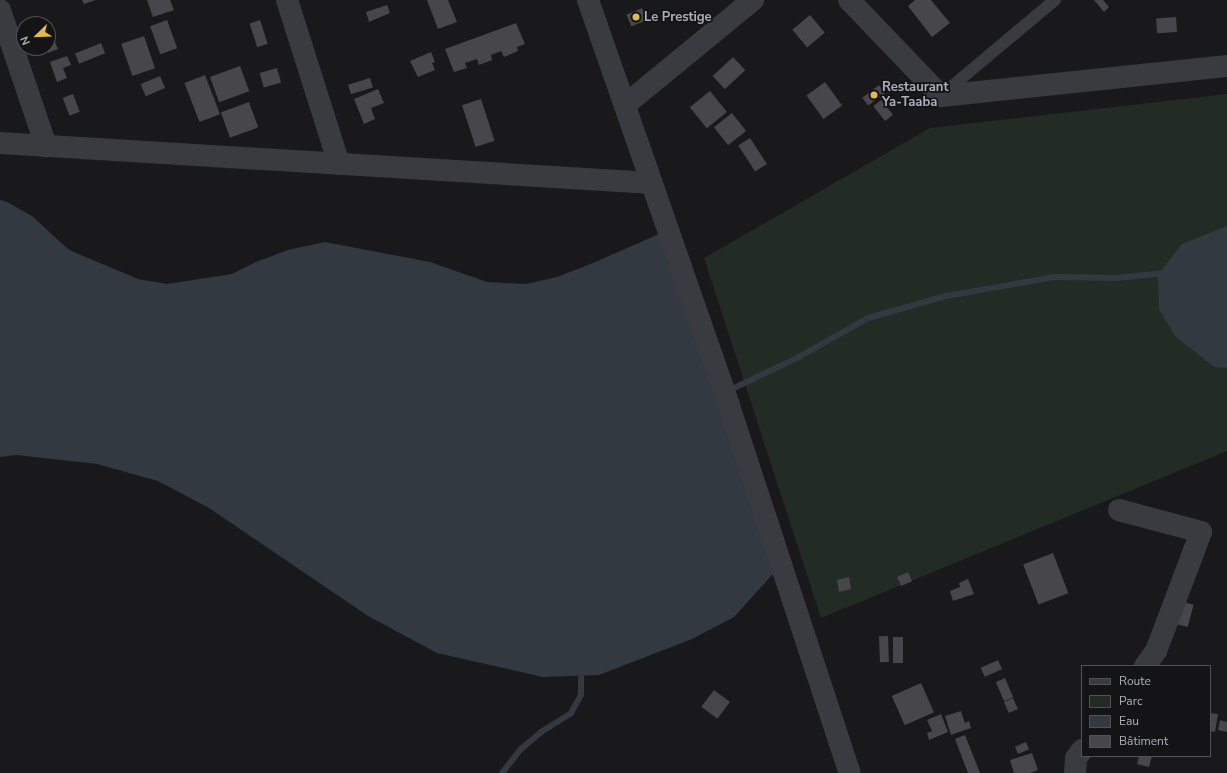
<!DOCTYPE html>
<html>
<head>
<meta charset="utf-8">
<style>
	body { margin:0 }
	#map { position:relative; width:1227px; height:773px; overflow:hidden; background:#19191b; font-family:"Nunito Sans",sans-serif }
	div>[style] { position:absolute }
	.green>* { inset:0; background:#232b25 }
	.water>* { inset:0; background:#323940 }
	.stream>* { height:6px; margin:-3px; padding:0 3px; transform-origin:3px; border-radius:3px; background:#323940 }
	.building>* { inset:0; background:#46464b; transform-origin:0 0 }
	.service>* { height:12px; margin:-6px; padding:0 6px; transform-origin:6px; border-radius:6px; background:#3a3b40 }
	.minor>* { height:22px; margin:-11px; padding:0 11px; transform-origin:11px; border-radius:11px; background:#3a3b40 }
	.tertiary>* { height:22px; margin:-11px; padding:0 11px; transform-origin:11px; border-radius:11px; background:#3a3b40 }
	.dots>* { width:11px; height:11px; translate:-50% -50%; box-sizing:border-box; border:2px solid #141416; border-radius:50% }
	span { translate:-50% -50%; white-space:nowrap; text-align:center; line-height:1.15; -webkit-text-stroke:3.5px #141416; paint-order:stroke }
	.poi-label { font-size:13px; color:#adb0b9; font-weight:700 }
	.left { translate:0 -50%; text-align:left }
	.legend { position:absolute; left:1081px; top:665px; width:130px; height:92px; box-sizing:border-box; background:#141416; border:1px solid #515257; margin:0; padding:5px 7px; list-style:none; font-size:12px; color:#adb0b9 }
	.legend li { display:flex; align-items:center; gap:8px; height:20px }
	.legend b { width:20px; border:1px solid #515257 }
	.north { position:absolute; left:16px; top:16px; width:40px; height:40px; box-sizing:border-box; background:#141416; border:1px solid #515257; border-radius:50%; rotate:247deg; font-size:11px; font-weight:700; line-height:16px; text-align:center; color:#adb0b9 }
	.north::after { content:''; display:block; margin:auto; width:14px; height:18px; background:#e2ba4a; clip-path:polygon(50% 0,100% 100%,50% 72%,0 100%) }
</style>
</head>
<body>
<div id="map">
	<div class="green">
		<div style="clip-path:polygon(1227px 94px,1227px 451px,821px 618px,704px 258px,930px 128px)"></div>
	</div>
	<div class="water">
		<div style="clip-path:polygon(0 200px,7px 202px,32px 216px,69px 250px,138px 279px,167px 284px,232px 274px,256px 262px,288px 250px,325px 242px,430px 262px,487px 282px,526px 284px,557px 277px,593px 263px,668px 230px,781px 565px,734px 617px,692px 639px,599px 675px,543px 677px,437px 653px,368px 616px,209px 508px,158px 481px,97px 464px,16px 455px,0 457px)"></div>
		<div style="clip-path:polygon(1227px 226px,1227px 368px,1214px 367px,1175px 336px,1159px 309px,1158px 275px,1182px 244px)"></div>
	</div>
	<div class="stream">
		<div style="left:732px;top:389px;width:74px;rotate:-25.5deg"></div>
		<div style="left:799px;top:357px;width:79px;rotate:-29.5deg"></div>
		<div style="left:868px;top:318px;width:81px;rotate:-15.8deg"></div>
		<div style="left:946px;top:296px;width:111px;rotate:-9.9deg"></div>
		<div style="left:1055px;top:277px;width:61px;rotate:0.9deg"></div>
		<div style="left:1116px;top:278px;width:50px;rotate:-5.7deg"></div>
		<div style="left:502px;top:773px;width:31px;rotate:-52deg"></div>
		<div style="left:521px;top:749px;width:26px;rotate:-40deg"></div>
		<div style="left:541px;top:732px;width:36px;rotate:-32deg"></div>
		<div style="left:571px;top:713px;width:21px;rotate:-61deg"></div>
		<div style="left:581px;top:695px;width:19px;rotate:-90deg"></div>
	</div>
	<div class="building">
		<div style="clip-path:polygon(82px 0,96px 0,84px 4px)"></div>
		<div style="clip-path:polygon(147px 0,170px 0,174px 10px,153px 17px)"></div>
		<div style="clip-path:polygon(427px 0,448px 0,457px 22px,438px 29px)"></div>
		<div style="clip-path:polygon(915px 0,931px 0,950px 23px,932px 37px,908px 6px)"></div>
		<div style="clip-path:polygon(1094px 0,1103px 0,1109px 7px,1104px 12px)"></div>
		<div style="clip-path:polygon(387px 5px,390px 13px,369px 22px,366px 12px)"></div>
		<div style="left:642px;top:8px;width:13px;height:17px;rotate:67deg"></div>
		<div style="left:810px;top:15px;width:23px;height:23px;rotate:50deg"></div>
		<div style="left:1176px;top:17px;width:15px;height:20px;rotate:86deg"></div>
		<div style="left:167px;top:20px;width:30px;height:18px;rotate:70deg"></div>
		<div style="left:260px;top:20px;width:25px;height:11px;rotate:72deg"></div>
		<div style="clip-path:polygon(516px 23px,525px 44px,517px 47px,518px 51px,504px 57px,501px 51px,491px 55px,492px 60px,479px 65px,477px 59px,465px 63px,467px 68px,454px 72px,445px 49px)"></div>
		<div style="clip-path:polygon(50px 31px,58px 49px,48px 53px,46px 48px,48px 48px,48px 32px)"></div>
		<div style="left:144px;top:36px;width:34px;height:24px;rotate:71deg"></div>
		<div style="left:101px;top:43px;width:11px;height:28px;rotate:68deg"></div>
		<div style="clip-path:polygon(431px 52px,435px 62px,432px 63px,435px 70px,418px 77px,410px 61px)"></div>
		<div style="clip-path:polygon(67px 56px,71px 65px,63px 68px,67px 78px,57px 82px,50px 62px)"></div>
		<div style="left:733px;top:57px;width:18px;height:28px;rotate:47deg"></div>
		<div style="left:240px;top:66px;width:27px;height:32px;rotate:70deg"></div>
		<div style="left:277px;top:68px;width:15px;height:18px;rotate:74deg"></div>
		<div style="left:205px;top:75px;width:42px;height:22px;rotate:69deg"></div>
		<div style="left:160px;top:76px;width:13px;height:21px;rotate:67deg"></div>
		<div style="left:370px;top:78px;width:10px;height:23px;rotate:73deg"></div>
		<div style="left:825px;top:82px;width:29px;height:23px;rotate:54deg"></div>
		<div style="left:879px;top:85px;width:10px;height:21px;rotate:53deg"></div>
		<div style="clip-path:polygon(378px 89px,384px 103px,371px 108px,375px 119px,364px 124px,354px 99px)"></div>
		<div style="left:710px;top:91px;width:27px;height:26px;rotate:51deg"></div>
		<div style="left:73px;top:94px;width:19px;height:11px;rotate:69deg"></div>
		<div style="left:481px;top:99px;width:44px;height:20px;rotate:72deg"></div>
		<div style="left:881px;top:100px;width:19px;height:10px;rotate:51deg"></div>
		<div style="left:249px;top:102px;width:27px;height:30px;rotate:70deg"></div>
		<div style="left:732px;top:113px;width:23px;height:23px;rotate:52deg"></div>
		<div style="left:750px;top:138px;width:31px;height:14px;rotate:57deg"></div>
		<div style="left:1053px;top:553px;width:43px;height:32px;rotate:69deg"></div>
		<div style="left:908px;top:572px;width:10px;height:12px;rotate:66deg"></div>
		<div style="clip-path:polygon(849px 577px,851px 589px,839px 592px,837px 580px)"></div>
		<div style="clip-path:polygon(968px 579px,974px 594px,953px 601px,950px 591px,960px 587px,959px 583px)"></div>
		<div style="left:1183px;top:602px;width:11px;height:23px;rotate:15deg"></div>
		<div style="left:888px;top:636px;width:26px;height:9px;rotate:88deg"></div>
		<div style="left:893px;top:637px;width:10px;height:26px"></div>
		<div style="left:998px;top:660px;width:10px;height:19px;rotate:66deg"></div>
		<div style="left:1005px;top:678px;width:21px;height:10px;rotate:67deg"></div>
		<div style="left:921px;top:683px;width:32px;height:32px;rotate:66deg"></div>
		<div style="left:714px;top:690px;width:20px;height:21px;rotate:37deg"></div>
		<div style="left:1013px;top:698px;width:12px;height:10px;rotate:66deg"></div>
		<div style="clip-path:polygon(961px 711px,965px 723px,969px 721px,971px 728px,951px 735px,945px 716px)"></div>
		<div style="clip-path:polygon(1210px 713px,1218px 714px,1215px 732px,1210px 731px)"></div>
		<div style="clip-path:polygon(941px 714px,948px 732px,929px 740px,927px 733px,932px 731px,927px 720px)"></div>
		<div style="clip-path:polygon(1220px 720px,1227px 722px,1227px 732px,1218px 730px)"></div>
		<div style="clip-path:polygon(965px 735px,980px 773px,968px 773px,955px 739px)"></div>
		<div style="left:1026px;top:742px;width:8px;height:12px;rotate:67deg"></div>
		<div style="clip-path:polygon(1032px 753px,1038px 770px,1030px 773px,1014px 773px,1010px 760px)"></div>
		<div style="clip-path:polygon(1139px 756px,1152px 756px,1149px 767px,1137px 764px)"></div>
	</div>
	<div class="service">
		<div style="left:944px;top:93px;width:145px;rotate:-40deg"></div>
	</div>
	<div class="minor">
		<div style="left:287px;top:0;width:172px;rotate:72.4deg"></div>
		<div style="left:849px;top:0;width:133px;rotate:46.2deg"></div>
		<div style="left:941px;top:96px;width:288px;rotate:-6deg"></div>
		<div style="left:0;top:10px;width:144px;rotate:71.3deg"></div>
		<div style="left:625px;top:105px;width:166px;rotate:-39.4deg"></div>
		<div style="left:0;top:143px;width:653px;rotate:3.51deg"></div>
		<div style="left:1119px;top:510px;width:85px;rotate:15deg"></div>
		<div style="left:1201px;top:532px;width:127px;rotate:110.7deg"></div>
		<div style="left:1156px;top:651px;width:19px;rotate:126deg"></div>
		<div style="left:1075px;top:773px;width:15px;rotate:-86deg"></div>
		<div style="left:1076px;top:758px;width:10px;rotate:-53deg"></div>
	</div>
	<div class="tertiary">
		<div style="left:588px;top:0;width:430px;rotate:70.8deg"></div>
		<div style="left:729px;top:406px;width:386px;rotate:71.8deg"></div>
	</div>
	<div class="dots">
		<div style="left:636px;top:17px;background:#e2ba4a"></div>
		<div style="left:874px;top:95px;background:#e2ba4a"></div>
	</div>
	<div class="poi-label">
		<span class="left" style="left:644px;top:17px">Le Prestige</span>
		<span class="left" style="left:882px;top:95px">Restaurant<br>Ya-Taaba</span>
	</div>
	<ul class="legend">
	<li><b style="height:5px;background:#3a3b40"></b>Route</li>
	<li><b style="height:11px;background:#232b25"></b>Parc</li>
	<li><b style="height:11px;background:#323940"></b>Eau</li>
	<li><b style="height:11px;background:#46464b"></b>Bâtiment</li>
	</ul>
	<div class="north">N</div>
</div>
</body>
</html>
